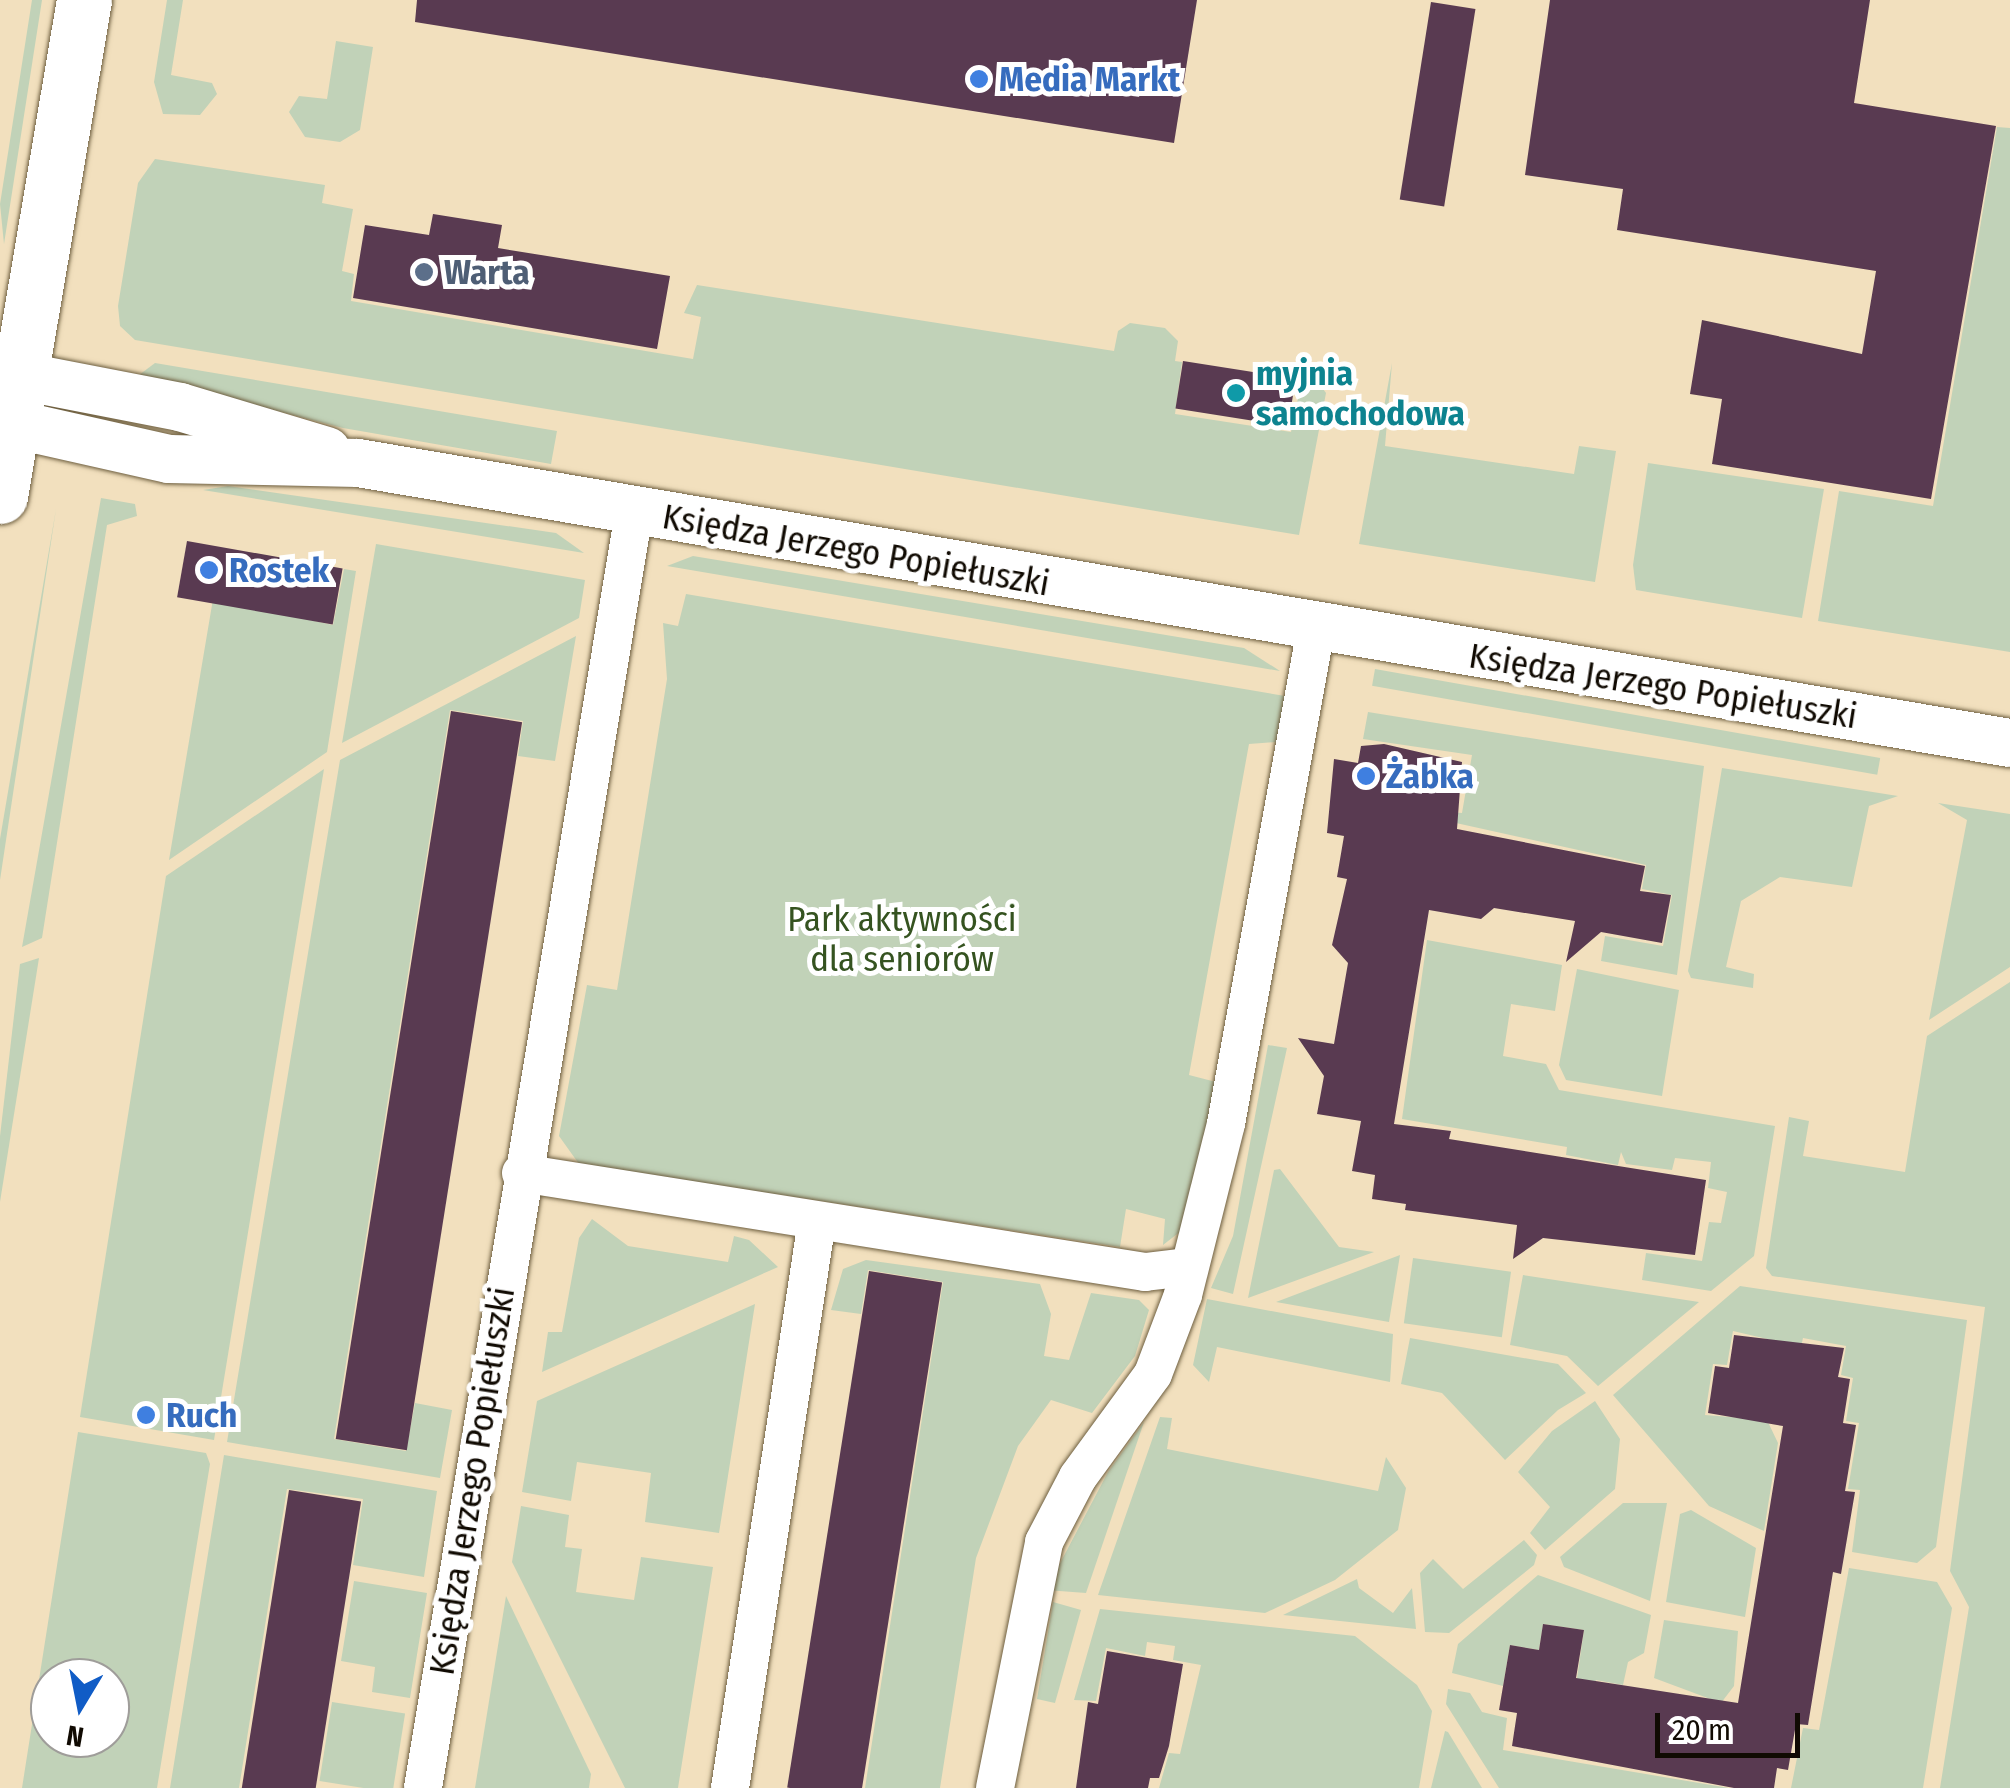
<!DOCTYPE html>
<html>
<head>
<meta charset="utf-8">
<style>
	body { margin:0 }
	#map { position:relative; width:2010px; height:1788px; overflow:hidden; background:#f2e0be; font-family:"Fira Sans Condensed",sans-serif }
	div>[style] { position:absolute }
	.green>* { inset:0; background:#c1d2b8; transform-origin:0 0 }
	.building>* { inset:0; background:#593a51; transform-origin:0 0 }
	.roads { filter:drop-shadow(0 0 2px #6d5e3f) drop-shadow(0 0 2px #6d5e3f) }
	.minor>* { height:38px; margin:-19px; padding:0 19px; transform-origin:19px; border-radius:19px; background:#fff }
	.tertiary>* { height:48px; margin:-24px; padding:0 24px; transform-origin:24px; border-radius:24px; background:#fff }
	.secondary>* { height:55px; margin:-27.5px; padding:0 27.5px; transform-origin:27.5px; border-radius:27.5px; background:#fff }
	.dots>* { width:28px; height:28px; translate:-50% -50%; box-sizing:border-box; border:5px solid #fff; border-radius:50% }
	span { translate:-50% -50%; white-space:nowrap; text-align:center; line-height:1.15; -webkit-text-stroke:10px #fff; paint-order:stroke }
	.shop-label { font-size:35px; color:#366cbe; font-weight:700 }
	.left { translate:0 -50%; text-align:left }
	.service-label { font-size:35px; color:#4e5e75; font-weight:700 }
	.culture-label { font-size:35px; color:#0d838f; font-weight:700 }
	.street-label { font-size:35px; color:#100a02 }
	.park-label { font-size:35px; color:#355320 }
	.north { position:absolute; left:30px; top:1658px; width:100px; height:100px; box-sizing:border-box; background:#fff; border:2px solid #9f9d9a; border-radius:50%; rotate:190deg; font-size:28px; font-weight:700; line-height:40px; text-align:center; color:#100a02 }
	.north::after { content:''; display:block; margin:auto; width:35px; height:45px; background:#105cc6; clip-path:polygon(50% 0,100% 100%,50% 72%,0 100%) }
	.scale { position:absolute; left:1655px; top:1713px; width:145px; height:45px; box-sizing:border-box; border:5px solid #100a02; border-top:0; padding-left:12px; font-size:30px; line-height:35px; white-space:nowrap; color:#100a02; -webkit-text-stroke:8px #fff; paint-order:stroke }
</style>
</head>
<body>
<div id="map">
	<div class="green">
		<div style="clip-path:polygon(32px 0,42px 0,4px 244px,0 204px)"></div>
		<div style="clip-path:polygon(167px 0,183px 0,171px 75px,212px 83px,217px 94px,200px 115px,163px 114px,154px 82px)"></div>
		<div style="clip-path:polygon(336px 41px,373px 47px,360px 130px,340px 142px,305px 137px,289px 112px,299px 96px,327px 99px)"></div>
		<div style="clip-path:polygon(1997px 127px,2010px 128px,2010px 652px,1818px 621px,1839px 491px,1933px 506px)"></div>
		<div style="clip-path:polygon(155px 159px,325px 185px,322px 203px,353px 209px,342px 271px,354px 274px,351px 301px,693px 359px,701px 317px,684px 313px,697px 285px,1114px 351px,1118px 331px,1130px 323px,1165px 328px,1178px 341px,1175px 361px,1182px 362px,1175px 414px,1291px 432px,1305px 364px,1326px 393px,1299px 535px,135px 340px,120px 326px,118px 306px,138px 183px)"></div>
		<div style="clip-path:polygon(155px 363px,557px 431px,551px 464px,343px 428px,139px 375px)"></div>
		<div style="clip-path:polygon(1392px 363px,1385px 446px,1574px 474px,1579px 446px,1616px 451px,1595px 582px,1359px 544px)"></div>
		<div style="clip-path:polygon(1648px 463px,1824px 489px,1802px 618px,1636px 590px,1633px 565px)"></div>
		<div style="clip-path:polygon(228px 486px,556px 533px,584px 553px,203px 490px)"></div>
		<div style="clip-path:polygon(101px 498px,135px 504px,137px 516px,107px 525px,42px 938px,22px 947px)"></div>
		<div style="clip-path:polygon(56px 509px,0 880px,0 839px)"></div>
		<div style="clip-path:polygon(376px 544px,585px 580px,579px 618px,342px 743px)"></div>
		<div style="clip-path:polygon(693px 556px,1244px 648px,1280px 671px,667px 566px)"></div>
		<div style="clip-path:polygon(344px 569px,356px 571px,327px 752px,169px 860px,213px 599px,333px 625px)"></div>
		<div style="clip-path:polygon(686px 594px,1285px 696px,1277px 742px,1249px 744px,1189px 1075px,1216px 1082px,1191px 1215px,1181px 1231px,1163px 1245px,1165px 1219px,1126px 1209px,1120px 1247px,579px 1164px,559px 1136px,587px 985px,617px 990px,667px 679px,663px 623px,678px 626px)"></div>
		<div style="clip-path:polygon(576px 636px,555px 761px,518px 756px,523px 721px,450px 710px,334px 1439px,406px 1451px,415px 1403px,452px 1410px,440px 1478px,227px 1442px,340px 760px)"></div>
		<div style="left:1375px;top:669px;width:513px;height:17px;rotate:10deg"></div>
		<div style="clip-path:polygon(1368px 712px,1704px 766px,1677px 975px,1601px 961px,1605px 936px,1663px 946px,1672px 895px,1642px 889px,1646px 865px,1447px 821px,1449px 812px,1462px 813px,1472px 755px,1363px 739px)"></div>
		<div style="clip-path:polygon(1722px 768px,1898px 796px,1869px 806px,1852px 887px,1780px 877px,1741px 901px,1726px 967px,1754px 974px,1753px 988px,1691px 978px,1688px 971px)"></div>
		<div style="clip-path:polygon(324px 769px,214px 1440px,80px 1417px,166px 876px)"></div>
		<div style="clip-path:polygon(1938px 803px,2010px 814px,2010px 967px,1929px 1020px,1967px 820px)"></div>
		<div style="clip-path:polygon(1427px 940px,1562px 965px,1555px 1011px,1511px 1004px,1503px 1056px,1546px 1064px,1559px 1090px,1775px 1126px,1754px 1256px,1711px 1291px,1642px 1280px,1646px 1253px,1702px 1261px,1709px 1222px,1721px 1223px,1727px 1192px,1708px 1188px,1711px 1162px,1675px 1158px,1672px 1170px,1626px 1164px,1621px 1152px,1618px 1165px,1566px 1155px,1567px 1147px,1402px 1119px)"></div>
		<div style="clip-path:polygon(39px 958px,0 1202px,0 1136px,20px 964px)"></div>
		<div style="clip-path:polygon(1577px 969px,1679px 990px,1662px 1096px,1566px 1080px,1559px 1065px)"></div>
		<div style="clip-path:polygon(2010px 982px,2010px 1788px,1940px 1788px,1969px 1607px,1950px 1571px,1985px 1307px,1772px 1276px,1766px 1268px,1789px 1117px,1809px 1121px,1803px 1156px,1905px 1172px,1927px 1036px)"></div>
		<div style="clip-path:polygon(1268px 1045px,1287px 1048px,1233px 1294px,1211px 1288px,1233px 1236px)"></div>
		<div style="clip-path:polygon(1280px 1169px,1339px 1247px,1374px 1252px,1248px 1298px,1274px 1170px)"></div>
		<div style="clip-path:polygon(592px 1219px,628px 1246px,728px 1262px,734px 1236px,749px 1240px,778px 1267px,542px 1372px,548px 1332px,562px 1332px,579px 1238px)"></div>
		<div style="clip-path:polygon(1400px 1255px,1389px 1322px,1276px 1302px)"></div>
		<div style="left:1413px;top:1258px;width:99px;height:66px;rotate:8deg"></div>
		<div style="clip-path:polygon(866px 1260px,1040px 1284px,1051px 1314px,1044px 1356px,1069px 1360px,1091px 1293px,1139px 1300px,1149px 1310px,1135px 1356px,1092px 1413px,1051px 1400px,1018px 1446px,976px 1558px,940px 1788px,865px 1788px,943px 1282px,868px 1270px,861px 1314px,831px 1310px,843px 1269px)"></div>
		<div style="clip-path:polygon(1523px 1275px,1699px 1302px,1598px 1386px,1567px 1356px,1510px 1345px)"></div>
		<div style="clip-path:polygon(1740px 1286px,1967px 1320px,1936px 1547px,1917px 1563px,1852px 1552px,1860px 1490px,1848px 1489px,1859px 1423px,1846px 1421px,1853px 1378px,1841px 1375px,1846px 1346px,1803px 1338px,1801px 1347px,1733px 1331px,1727px 1365px,1713px 1364px,1705px 1415px,1767px 1420px,1778px 1443px,1764px 1531px,1709px 1506px,1613px 1395px)"></div>
		<div style="clip-path:polygon(1207px 1299px,1393px 1334px,1390px 1382px,1217px 1347px,1209px 1382px,1193px 1365px)"></div>
		<div style="clip-path:polygon(755px 1304px,719px 1533px,645px 1522px,651px 1473px,577px 1462px,571px 1501px,522px 1492px,537px 1401px)"></div>
		<div style="clip-path:polygon(1410px 1338px,1558px 1364px,1586px 1393px,1558px 1410px,1505px 1460px,1442px 1393px,1401px 1384px)"></div>
		<div style="clip-path:polygon(1595px 1401px,1620px 1439px,1615px 1489px,1545px 1550px,1530px 1533px,1550px 1507px,1518px 1472px,1552px 1431px)"></div>
		<div style="clip-path:polygon(1160px 1417px,1172px 1418px,1167px 1449px,1378px 1491px,1386px 1457px,1406px 1488px,1398px 1530px,1335px 1580px,1265px 1613px,1098px 1595px)"></div>
		<div style="clip-path:polygon(1144px 1422px,1086px 1593px,1046px 1590px,1108px 1472px)"></div>
		<div style="clip-path:polygon(evenodd,78px 1432px,206px 1453px,210px 1464px,157px 1788px,22px 1788px,78px 1432px,50px 1678px,110px 1678px,110px 1738px,50px 1738px,50px 1678px)"></div>
		<div style="clip-path:polygon(224px 1455px,437px 1491px,424px 1577px,353px 1565px,363px 1499px,287px 1489px,239px 1788px,170px 1788px)"></div>
		<div style="clip-path:polygon(1623px 1503px,1667px 1503px,1650px 1601px,1564px 1567px,1560px 1557px)"></div>
		<div style="clip-path:polygon(521px 1506px,569px 1515px,565px 1547px,582px 1549px,576px 1592px,634px 1600px,641px 1557px,713px 1567px,678px 1788px,625px 1788px,512px 1562px)"></div>
		<div style="clip-path:polygon(1691px 1510px,1756px 1548px,1745px 1617px,1666px 1602px,1680px 1514px)"></div>
		<div style="clip-path:polygon(1524px 1540px,1537px 1555px,1534px 1565px,1449px 1633px,1425px 1632px,1420px 1573px,1433px 1559px,1463px 1589px)"></div>
		<div style="clip-path:polygon(1849px 1568px,1937px 1582px,1952px 1608px,1923px 1788px,1791px 1788px,1803px 1728px,1819px 1730px)"></div>
		<div style="clip-path:polygon(1538px 1575px,1651px 1615px,1644px 1653px,1628px 1662px,1623px 1685px,1596px 1680px,1594px 1688px,1576px 1685px,1584px 1630px,1543px 1624px,1539px 1650px,1510px 1645px,1503px 1686px,1452px 1673px,1458px 1644px)"></div>
		<div style="clip-path:polygon(1357px 1579px,1359px 1588px,1393px 1613px,1412px 1588px,1416px 1629px,1283px 1615px)"></div>
		<div style="clip-path:polygon(354px 1581px,427px 1593px,410px 1698px,372px 1692px,375px 1667px,341px 1661px)"></div>
		<div style="clip-path:polygon(506px 1596px,591px 1774px,589px 1788px,475px 1788px)"></div>
		<div style="clip-path:polygon(1053px 1602px,1081px 1610px,1055px 1703px,1037px 1699px)"></div>
		<div style="clip-path:polygon(1100px 1609px,1355px 1636px,1417px 1685px,1432px 1711px,1419px 1788px,1159px 1788px,1169px 1753px,1180px 1754px,1201px 1665px,1173px 1660px,1175px 1646px,1147px 1642px,1145px 1656px,1106px 1648px,1096px 1701px,1074px 1700px)"></div>
		<div style="clip-path:polygon(1664px 1620px,1738px 1631px,1734px 1686px,1721px 1703px,1654px 1678px)"></div>
		<div style="clip-path:polygon(1448px 1689px,1470px 1693px,1482px 1712px,1507px 1718px,1503px 1750px,1729px 1788px,1499px 1788px,1446px 1704px)"></div>
		<div style="left:332px;top:1702px;width:74px;height:80px;rotate:9deg"></div>
		<div style="clip-path:polygon(1445px 1731px,1448px 1732px,1482px 1788px,1431px 1788px)"></div>
	</div>
	<div class="building">
		<div style="clip-path:polygon(417px 0,1197px 0,1174px 143px,415px 22px)"></div>
		<div style="clip-path:polygon(1550px 0,1870px 0,1854px 103px,1996px 126px,1931px 499px,1712px 464px,1722px 399px,1690px 394px,1702px 320px,1862px 354px,1876px 271px,1617px 230px,1623px 189px,1525px 175px)"></div>
		<div style="left:1431px;top:2px;width:45px;height:200px;rotate:9deg"></div>
		<div style="clip-path:polygon(433px 214px,502px 225px,498px 248px,670px 276px,657px 349px,353px 298px,365px 225px,429px 235px)"></div>
		<div style="left:1183px;top:361px;width:114px;height:48px;rotate:9deg"></div>
		<div style="left:187px;top:541px;width:158px;height:57px;rotate:10deg"></div>
		<div style="left:451px;top:711px;width:72px;height:737px;rotate:9deg"></div>
		<div style="clip-path:polygon(1384px 744px,1462px 762px,1457px 829px,1645px 866px,1640px 891px,1671px 895px,1662px 943px,1601px 932px,1566px 962px,1575px 921px,1494px 908px,1481px 919px,1429px 910px,1394px 1124px,1451px 1131px,1449px 1139px,1706px 1180px,1695px 1255px,1543px 1238px,1513px 1259px,1517px 1225px,1405px 1210px,1406px 1204px,1372px 1199px,1375px 1175px,1352px 1171px,1361px 1121px,1317px 1114px,1324px 1076px,1298px 1038px,1334px 1044px,1348px 963px,1332px 945px,1347px 879px,1337px 877px,1344px 836px,1327px 833px,1334px 759px,1358px 763px,1361px 746px)"></div>
		<div style="left:869px;top:1271px;width:74px;height:523px;rotate:9deg"></div>
		<div style="clip-path:polygon(1734px 1335px,1844px 1348px,1838px 1377px,1850px 1379px,1843px 1423px,1856px 1425px,1845px 1491px,1855px 1492px,1841px 1574px,1833px 1572px,1808px 1725px,1796px 1724px,1788px 1770px,1777px 1768px,1774px 1788px,1734px 1788px,1512px 1746px,1517px 1713px,1499px 1710px,1510px 1645px,1539px 1650px,1543px 1624px,1584px 1630px,1576px 1678px,1738px 1703px,1783px 1426px,1708px 1413px,1715px 1366px,1729px 1368px)"></div>
		<div style="left:289px;top:1490px;width:73px;height:302px;rotate:9deg"></div>
		<div style="clip-path:polygon(1107px 1651px,1183px 1664px,1169px 1746px,1159px 1778px,1150px 1778px,1148px 1788px,1076px 1788px,1088px 1702px,1098px 1704px)"></div>
	</div>
	<div class="roads">
		<div class="minor">
			<div style="left:521px;top:1173px;width:632px;rotate:9.02deg"></div>
			<div style="left:1145px;top:1272px;width:42px;rotate:-6.8deg"></div>
			<div style="left:423px;top:1788px;width:1293px;rotate:-80.61deg"></div>
			<div style="left:730px;top:1788px;width:574px;rotate:-81.28deg"></div>
			<div style="left:995px;top:1788px;width:251px;rotate:-78.7deg"></div>
			<div style="left:1044px;top:1542px;width:73px;rotate:-62.4deg"></div>
			<div style="left:1078px;top:1477px;width:127px;rotate:-53.9deg"></div>
			<div style="left:1153px;top:1374px;width:85px;rotate:-69.2deg"></div>
			<div style="left:1183px;top:1295px;width:176px;rotate:-75.9deg"></div>
			<div style="left:1226px;top:1124px;width:503px;rotate:-79.7deg"></div>
		</div>
		<div class="tertiary">
			<div style="left:0;top:372px;width:183px;rotate:11deg"></div>
			<div style="left:180px;top:407px;width:153px;rotate:16.7deg"></div>
			<div style="left:0;top:421px;width:173px;rotate:12.7deg"></div>
			<div style="left:169px;top:459px;width:189px;rotate:1.2deg"></div>
			<div style="left:358px;top:463px;width:1676px;rotate:9.62deg"></div>
		</div>
		<div class="secondary">
			<div style="left:0;top:496px;width:503px;rotate:-80.39deg"></div>
		</div>
	</div>
	<div class="dots">
		<div style="left:979px;top:79px;background:#3f7fe0"></div>
		<div style="left:424px;top:272px;background:#5c6f8a"></div>
		<div style="left:1236px;top:393px;background:#0f9aa8"></div>
		<div style="left:209px;top:570px;background:#3f7fe0"></div>
		<div style="left:1366px;top:776px;background:#3f7fe0"></div>
		<div style="left:146px;top:1415px;background:#3f7fe0"></div>
	</div>
	<div class="shop-label">
		<span class="left" style="left:999px;top:79px">Media Markt</span>
		<span class="left" style="left:229px;top:570px">Rostek</span>
		<span class="left" style="left:1386px;top:776px">Żabka</span>
		<span class="left" style="left:166px;top:1415px">Ruch</span>
	</div>
	<div class="service-label">
		<span class="left" style="left:444px;top:272px">Warta</span>
	</div>
	<div class="culture-label">
		<span class="left" style="left:1256px;top:393px">myjnia<br>samochodowa</span>
	</div>
	<div class="street-label">
		<span style="left:856px;top:550px;rotate:10deg">Księdza Jerzego Popiełuszki</span>
		<span style="left:1663px;top:686px;rotate:9deg">Księdza Jerzego Popiełuszki</span>
		<span style="left:472px;top:1481px;rotate:-81deg">Księdza Jerzego Popiełuszki</span>
	</div>
	<div class="park-label">
		<span style="left:902px;top:939px">Park aktywności<br>dla seniorów</span>
	</div>
	<div class="north">N</div>
	<div class="scale">20 m</div>
</div>
</body>
</html>
